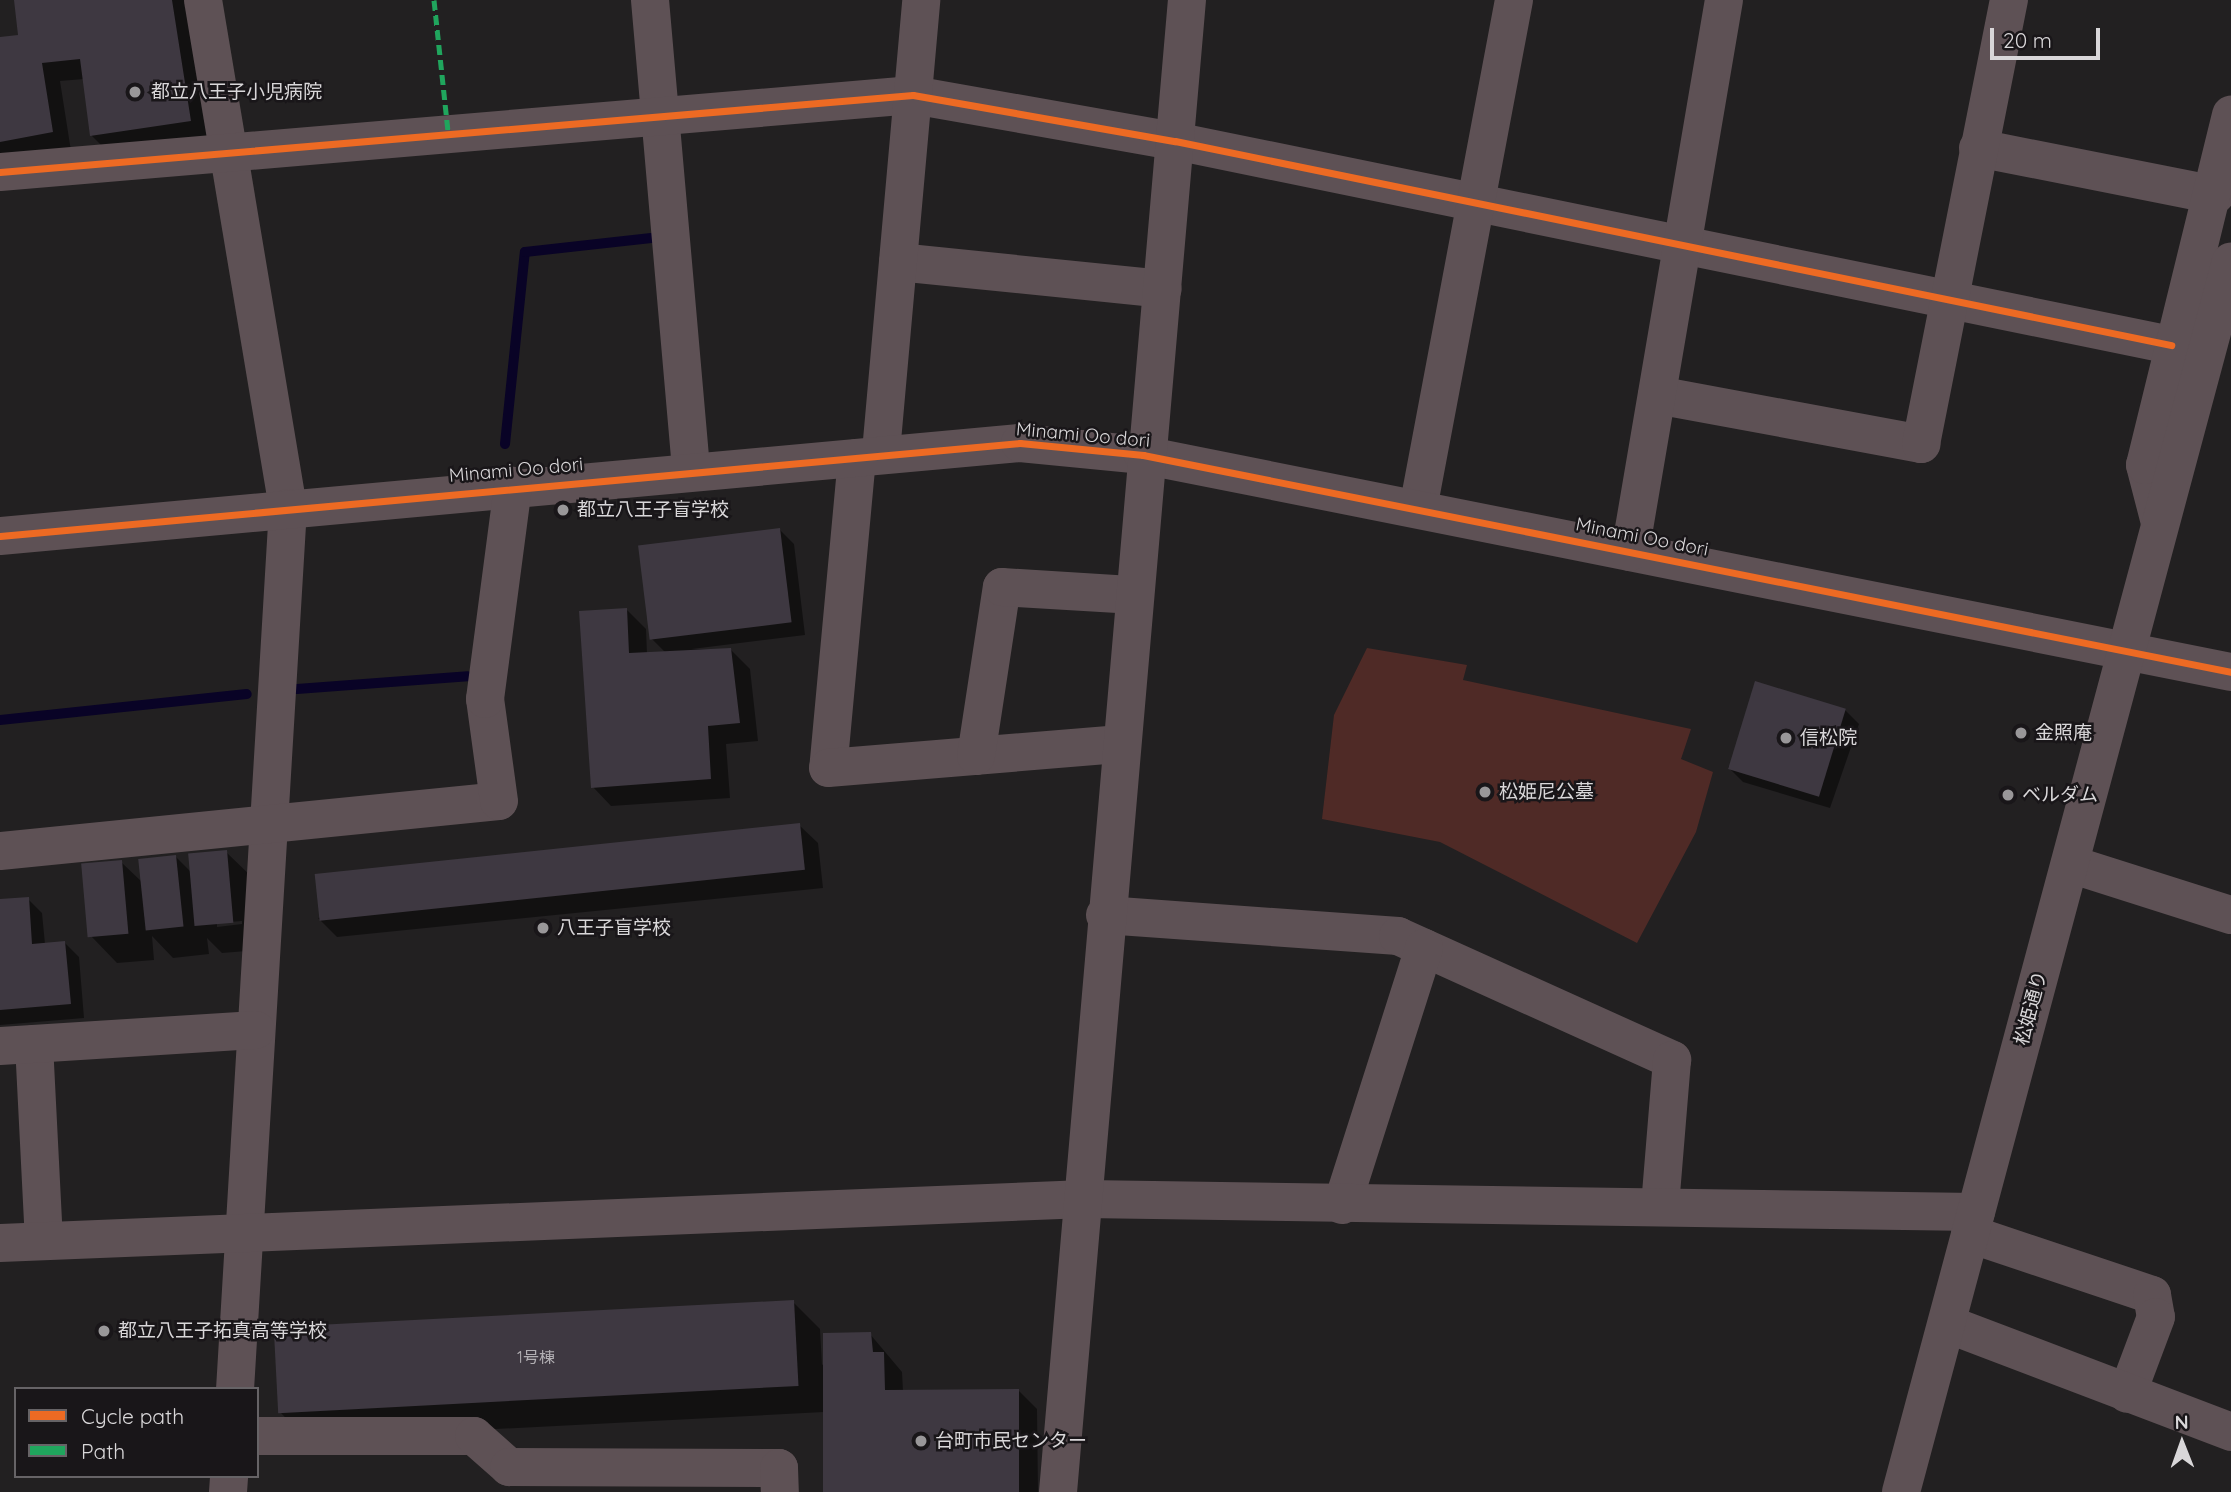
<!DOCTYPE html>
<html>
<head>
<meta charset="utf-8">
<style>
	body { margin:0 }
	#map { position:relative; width:2231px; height:1492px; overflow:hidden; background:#222021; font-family:Quicksand,"Noto Sans JP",sans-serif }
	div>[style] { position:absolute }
	.green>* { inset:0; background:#4f2a26 }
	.shadow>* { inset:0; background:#0007 }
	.stream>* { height:10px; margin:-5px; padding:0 5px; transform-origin:5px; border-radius:5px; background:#090326 }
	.building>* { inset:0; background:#3e3841; transform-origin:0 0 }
	.minor>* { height:38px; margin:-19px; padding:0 19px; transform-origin:19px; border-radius:19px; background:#5e5155 }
	.quiet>* { height:5px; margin-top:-2.5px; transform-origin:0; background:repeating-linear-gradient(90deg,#20a55d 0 10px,transparent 0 15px) }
	.cycleway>* { height:7px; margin:-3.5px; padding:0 3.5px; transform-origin:3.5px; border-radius:3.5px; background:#ed6a23 }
	.dots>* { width:19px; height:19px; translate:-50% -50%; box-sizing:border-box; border:4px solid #191619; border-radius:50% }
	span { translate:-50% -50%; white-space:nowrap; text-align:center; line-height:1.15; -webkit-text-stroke:5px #191619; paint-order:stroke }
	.number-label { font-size:16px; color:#b2afb3 }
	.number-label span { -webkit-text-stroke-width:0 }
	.poi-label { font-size:19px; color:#d9d7d9 }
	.left { translate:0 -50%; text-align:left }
	.street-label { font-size:19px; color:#d9d7d9 }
	.legend { position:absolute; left:14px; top:1387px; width:245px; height:91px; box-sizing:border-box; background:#191619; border:2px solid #666366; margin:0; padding:9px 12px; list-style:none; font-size:21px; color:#d9d7d9 }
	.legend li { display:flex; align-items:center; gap:14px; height:35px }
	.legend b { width:35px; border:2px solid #666366 }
	.north { position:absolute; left:2147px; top:1408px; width:70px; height:70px; -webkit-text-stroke:5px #191619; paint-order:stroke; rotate:359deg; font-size:19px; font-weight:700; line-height:28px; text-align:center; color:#d9d7d9 }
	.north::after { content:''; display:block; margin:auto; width:24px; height:32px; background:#d9d7d9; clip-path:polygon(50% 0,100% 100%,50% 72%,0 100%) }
	.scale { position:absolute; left:1990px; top:28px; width:110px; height:32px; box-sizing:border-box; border:4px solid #d9d7d9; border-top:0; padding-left:9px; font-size:21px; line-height:24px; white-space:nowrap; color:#d9d7d9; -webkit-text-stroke:5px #191619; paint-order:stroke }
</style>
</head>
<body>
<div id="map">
	<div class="green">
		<div style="clip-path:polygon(1367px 648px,1467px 665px,1463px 680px,1691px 729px,1681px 759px,1713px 772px,1696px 832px,1637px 943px,1440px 842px,1322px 819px,1334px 715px)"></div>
	</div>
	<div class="shadow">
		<div style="clip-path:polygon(15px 0,186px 0,209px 140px,111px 155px,92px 136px,84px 79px,60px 81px,71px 151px,0 156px,0 39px,20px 36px)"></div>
		<div style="clip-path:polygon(780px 530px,794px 544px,805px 635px,692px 649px,731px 650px,750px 669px,758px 741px,726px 744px,730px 798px,611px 806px,593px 787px,627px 610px,646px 629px,647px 654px,666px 653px,651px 638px)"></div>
		<div style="clip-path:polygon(1845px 710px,1859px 724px,1830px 808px,1743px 782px,1728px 767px)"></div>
		<div style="clip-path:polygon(799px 825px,818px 843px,823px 888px,337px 937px,318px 918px)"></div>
		<div style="clip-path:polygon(evenodd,226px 852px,253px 878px,259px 950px,222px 953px,207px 938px,209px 954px,173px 958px,152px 936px,154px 960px,117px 963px,91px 936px,121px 862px,142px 882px,176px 857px,191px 872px,226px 852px,242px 921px,242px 924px,217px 927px,217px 923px,242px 921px)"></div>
		<div style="clip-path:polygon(28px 899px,42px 913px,45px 944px,65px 943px,79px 957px,84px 1018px,0 1025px,0 901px)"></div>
		<div style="clip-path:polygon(793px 1302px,820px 1329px,822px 1365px,870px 1334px,902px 1372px,903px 1391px,1018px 1390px,1037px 1409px,1038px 1492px,824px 1492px,824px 1412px,306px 1439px,280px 1412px)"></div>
	</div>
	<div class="stream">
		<div style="left:505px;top:444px;width:193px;rotate:-84.1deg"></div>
		<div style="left:525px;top:252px;width:127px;rotate:-6.3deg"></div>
		<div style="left:297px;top:689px;width:171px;rotate:-4.3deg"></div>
		<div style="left:0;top:720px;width:248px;rotate:-6deg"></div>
	</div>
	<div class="building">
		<div style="clip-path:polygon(14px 0,172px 0,191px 121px,90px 136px,80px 59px,42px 63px,53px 132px,0 142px,0 37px,18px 35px)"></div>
		<div style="left:780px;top:528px;width:95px;height:143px;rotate:83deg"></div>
		<div style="clip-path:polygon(627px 608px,629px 653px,731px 648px,740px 723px,708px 726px,711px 779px,591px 788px,579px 611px)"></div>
		<div style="left:1755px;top:681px;width:95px;height:92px;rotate:17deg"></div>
		<div style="left:800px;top:823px;width:47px;height:488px;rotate:84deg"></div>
		<div style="left:227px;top:850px;width:73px;height:39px;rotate:85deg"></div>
		<div style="left:176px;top:855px;width:72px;height:38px;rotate:84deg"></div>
		<div style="left:122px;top:860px;width:74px;height:41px;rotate:85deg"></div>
		<div style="clip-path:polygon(29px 897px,32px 944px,65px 941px,71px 1004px,0 1010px,0 899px)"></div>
		<div style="left:794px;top:1300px;width:86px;height:521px;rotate:87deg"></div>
		<div style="clip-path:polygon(871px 1332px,873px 1352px,884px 1352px,885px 1390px,1019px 1389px,1019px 1492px,823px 1492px,823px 1333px)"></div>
	</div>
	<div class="minor">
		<div style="left:203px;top:0;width:515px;rotate:80.5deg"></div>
		<div style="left:288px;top:508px;width:883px;rotate:93.44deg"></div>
		<div style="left:650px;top:0;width:472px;rotate:85deg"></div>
		<div style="left:1978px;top:148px;width:242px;rotate:11.2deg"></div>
		<div style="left:0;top:172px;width:916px;rotate:-4.82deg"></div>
		<div style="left:913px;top:95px;width:266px;rotate:10deg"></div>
		<div style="left:1175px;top:141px;width:1017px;rotate:11.58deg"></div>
		<div style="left:898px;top:262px;width:266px;rotate:5.8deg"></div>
		<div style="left:1657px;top:395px;width:269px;rotate:10.5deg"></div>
		<div style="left:1921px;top:444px;width:453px;rotate:-78.8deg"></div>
		<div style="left:881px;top:452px;width:454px;rotate:-84.9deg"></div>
		<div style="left:857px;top:458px;width:311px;rotate:95.3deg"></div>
		<div style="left:828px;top:768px;width:291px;rotate:-4.7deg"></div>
		<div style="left:1418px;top:509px;width:518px;rotate:-79.32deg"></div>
		<div style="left:2160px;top:523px;width:60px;rotate:-104.5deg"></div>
		<div style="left:2145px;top:465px;width:361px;rotate:-76.2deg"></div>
		<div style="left:0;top:536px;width:1024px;rotate:-5.21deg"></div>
		<div style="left:1020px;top:443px;width:124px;rotate:5.6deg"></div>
		<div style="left:1143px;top:455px;width:1109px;rotate:11.28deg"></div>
		<div style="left:1630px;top:552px;width:560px;rotate:-80.34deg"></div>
		<div style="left:976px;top:756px;width:171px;rotate:-81.3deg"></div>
		<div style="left:1002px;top:587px;width:129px;rotate:3.5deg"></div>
		<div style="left:0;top:851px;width:501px;rotate:-5.72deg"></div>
		<div style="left:499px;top:801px;width:103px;rotate:-97.8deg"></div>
		<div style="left:485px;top:699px;width:215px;rotate:-82.5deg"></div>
		<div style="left:2070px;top:864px;width:169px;rotate:17.6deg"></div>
		<div style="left:1105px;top:915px;width:294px;rotate:4.1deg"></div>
		<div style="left:1398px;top:936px;width:301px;rotate:24.3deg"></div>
		<div style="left:1672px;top:1060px;width:146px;rotate:94.7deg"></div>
		<div style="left:34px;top:1044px;width:197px;rotate:87.1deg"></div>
		<div style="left:0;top:1046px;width:256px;rotate:-3.6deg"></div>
		<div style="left:1342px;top:1205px;width:270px;rotate:-72.3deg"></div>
		<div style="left:1970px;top:1234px;width:192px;rotate:18.5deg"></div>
		<div style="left:2152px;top:1295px;width:22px;rotate:80deg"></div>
		<div style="left:2156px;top:1317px;width:82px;rotate:110.6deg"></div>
		<div style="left:0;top:1243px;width:1086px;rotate:-2.32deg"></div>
		<div style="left:1085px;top:1199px;width:891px;rotate:0.84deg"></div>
		<div style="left:1950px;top:1325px;width:301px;rotate:20.8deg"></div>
		<div style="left:257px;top:1436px;width:217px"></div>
		<div style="left:474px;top:1436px;width:47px;rotate:41.5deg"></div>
		<div style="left:509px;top:1467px;width:270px;rotate:0.2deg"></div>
		<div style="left:779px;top:1468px;width:24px;rotate:88deg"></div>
		<div style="left:228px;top:1492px;width:16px;rotate:-86deg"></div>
		<div style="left:1058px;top:1492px;width:1498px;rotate:-85.06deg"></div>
		<div style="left:1901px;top:1492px;width:1274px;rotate:-74.99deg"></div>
	</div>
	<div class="quiet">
		<div style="left:434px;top:0;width:132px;rotate:83.9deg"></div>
	</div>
	<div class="cycleway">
		<div style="left:0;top:172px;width:916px;rotate:-4.82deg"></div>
		<div style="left:913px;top:95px;width:266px;rotate:10deg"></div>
		<div style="left:1175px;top:141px;width:1017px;rotate:11.58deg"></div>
		<div style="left:0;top:536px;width:1024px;rotate:-5.21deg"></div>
		<div style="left:1020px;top:443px;width:124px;rotate:5.6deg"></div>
		<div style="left:1143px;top:455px;width:1109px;rotate:11.28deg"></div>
	</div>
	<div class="dots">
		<div style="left:135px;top:92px;background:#999799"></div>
		<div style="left:563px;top:510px;background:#999799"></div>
		<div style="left:2021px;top:733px;background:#999799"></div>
		<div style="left:1786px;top:738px;background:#999799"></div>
		<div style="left:1485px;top:792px;background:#999799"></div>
		<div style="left:2008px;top:795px;background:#999799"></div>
		<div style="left:543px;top:928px;background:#999799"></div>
		<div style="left:104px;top:1331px;background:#999799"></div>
		<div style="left:921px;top:1441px;background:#999799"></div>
	</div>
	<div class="number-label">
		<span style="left:536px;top:1357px">1号棟</span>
	</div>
	<div class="poi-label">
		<span class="left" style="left:151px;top:92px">都立八王子小児病院</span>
		<span class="left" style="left:577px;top:510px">都立八王子盲学校</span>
		<span class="left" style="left:2035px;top:733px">金照庵</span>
		<span class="left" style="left:1800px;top:738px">信松院</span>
		<span class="left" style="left:1499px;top:792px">松姫尼公墓</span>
		<span class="left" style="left:2022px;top:795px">ベルダム</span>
		<span class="left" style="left:557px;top:928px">八王子盲学校</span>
		<span class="left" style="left:118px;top:1331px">都立八王子拓真高等学校</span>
		<span class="left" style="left:935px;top:1441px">台町市民センター</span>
	</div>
	<div class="street-label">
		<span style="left:1083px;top:435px;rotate:5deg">Minami Oo dori</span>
		<span style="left:516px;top:470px;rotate:-5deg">Minami Oo dori</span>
		<span style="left:1642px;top:537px;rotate:11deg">Minami Oo dori</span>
		<span style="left:2031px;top:1008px;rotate:-75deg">松姫通り</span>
	</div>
	<ul class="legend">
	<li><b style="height:9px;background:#ed6a23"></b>Cycle path</li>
	<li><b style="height:9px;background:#20a55d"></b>Path</li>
	</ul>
	<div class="north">N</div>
	<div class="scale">20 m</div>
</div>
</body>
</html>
